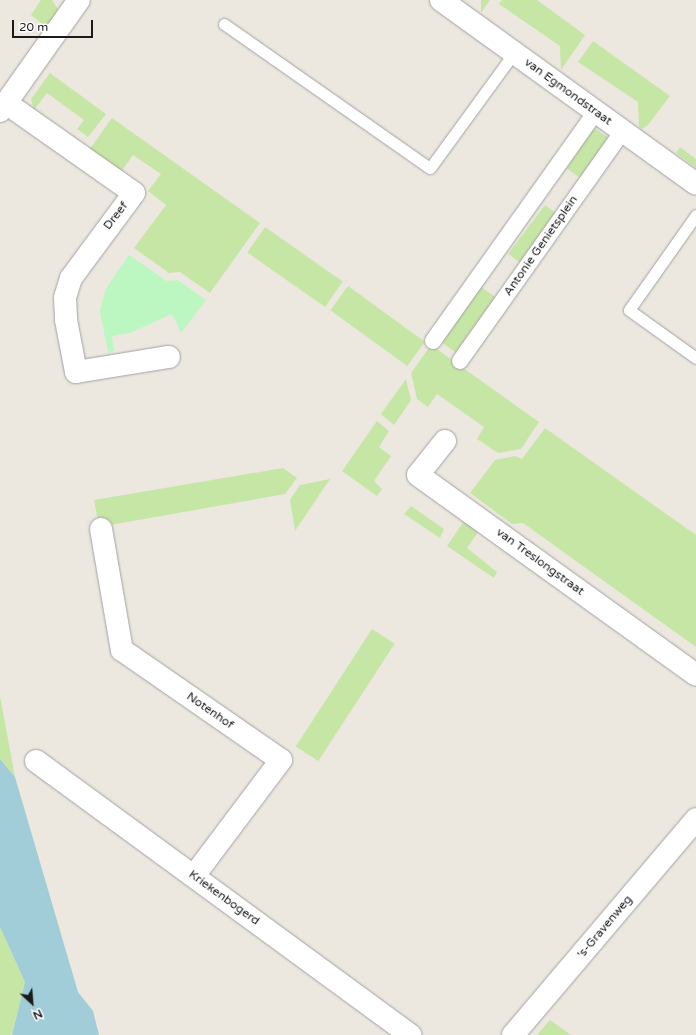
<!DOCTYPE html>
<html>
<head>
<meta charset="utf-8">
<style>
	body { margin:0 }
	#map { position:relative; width:696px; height:1035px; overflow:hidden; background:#ece8e0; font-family:"Varela Round",sans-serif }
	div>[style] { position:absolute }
	.grass>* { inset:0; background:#c6e6a6; transform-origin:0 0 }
	.park>* { inset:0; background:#bcf7c1 }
	.water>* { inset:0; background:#a1cdd9 }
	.roads { filter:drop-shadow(0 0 1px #a2a2a2) drop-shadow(0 0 1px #a2a2a2) }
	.service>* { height:11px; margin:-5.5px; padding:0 5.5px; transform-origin:5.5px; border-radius:5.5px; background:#fff }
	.pedestrian>* { height:16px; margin:-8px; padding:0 8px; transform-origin:8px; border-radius:8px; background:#fff }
	.minor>* { height:22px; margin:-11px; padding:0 11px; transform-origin:11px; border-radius:11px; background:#fff }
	span { translate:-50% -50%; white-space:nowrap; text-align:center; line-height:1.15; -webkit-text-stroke:3px #fff; paint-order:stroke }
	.street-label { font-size:12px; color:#1b1b1b }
	.north { position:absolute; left:12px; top:983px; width:40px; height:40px; -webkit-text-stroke:3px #fff; paint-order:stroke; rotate:154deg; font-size:11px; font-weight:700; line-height:16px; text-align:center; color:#1b1b1b }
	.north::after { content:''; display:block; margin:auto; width:14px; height:18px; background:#1b1b1b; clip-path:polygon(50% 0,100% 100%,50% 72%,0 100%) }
	.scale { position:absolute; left:12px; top:20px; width:81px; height:18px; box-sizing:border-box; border:2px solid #1b1b1b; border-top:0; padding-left:5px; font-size:12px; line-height:14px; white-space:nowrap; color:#1b1b1b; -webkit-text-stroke:3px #fff; paint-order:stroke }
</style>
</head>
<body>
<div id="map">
	<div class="grass">
		<div style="clip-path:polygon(41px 0,52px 0,59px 11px,46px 27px,31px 15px)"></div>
		<div style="clip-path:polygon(481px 0,490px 0,481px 13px)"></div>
		<div style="clip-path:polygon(502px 0,537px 0,585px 35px,561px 70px,560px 46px,499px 4px)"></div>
		<div style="clip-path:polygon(593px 41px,670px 96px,648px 125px,642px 129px,639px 127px,638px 102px,578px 62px)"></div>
		<div style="clip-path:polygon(50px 73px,106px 114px,88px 137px,77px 129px,84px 120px,47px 93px,34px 110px,31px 99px)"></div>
		<div style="clip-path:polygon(112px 118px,260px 223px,210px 293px,180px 272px,169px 273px,134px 248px,166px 205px,148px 191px,161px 174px,133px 155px,121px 172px,89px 150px)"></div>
		<div style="left:594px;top:128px;width:18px;height:49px;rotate:34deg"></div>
		<div style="clip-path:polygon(680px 147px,696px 159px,696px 168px,676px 153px)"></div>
		<div style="left:545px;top:205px;width:15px;height:61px;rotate:37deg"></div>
		<div style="left:265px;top:227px;width:95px;height:31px;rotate:35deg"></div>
		<div style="left:348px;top:286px;width:95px;height:30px;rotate:36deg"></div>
		<div style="left:480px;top:286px;width:19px;height:68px;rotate:36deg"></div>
		<div style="clip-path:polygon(431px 345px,539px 422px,521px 449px,498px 453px,477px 439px,484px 427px,437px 394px,428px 407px,417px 399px,411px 373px)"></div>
		<div style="clip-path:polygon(406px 379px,411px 400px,394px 425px,381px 414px)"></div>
		<div style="clip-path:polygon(377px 421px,389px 431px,379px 447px,391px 456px,374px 481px,382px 489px,377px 496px,342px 471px)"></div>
		<div style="clip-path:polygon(545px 428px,696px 535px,696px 647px,523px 523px,512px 524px,470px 493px,495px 460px,515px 456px,522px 459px)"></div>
		<div style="clip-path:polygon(283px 468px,297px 478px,285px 494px,99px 527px,94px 500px)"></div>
		<div style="clip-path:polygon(330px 479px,295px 531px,290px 500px,300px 485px)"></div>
		<div style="clip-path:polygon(411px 506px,444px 529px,440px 538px,404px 514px)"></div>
		<div style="clip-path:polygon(464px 521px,478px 532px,467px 548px,497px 572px,494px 578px,447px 546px)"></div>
		<div style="left:372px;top:629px;width:27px;height:140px;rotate:33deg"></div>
		<div style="clip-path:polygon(0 696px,15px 777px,0 759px)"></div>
		<div style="clip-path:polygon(0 927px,25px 982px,12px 1035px,0 1035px)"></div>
		<div style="clip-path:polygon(550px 1020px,571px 1035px,537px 1035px)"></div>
	</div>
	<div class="park">
		<div style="clip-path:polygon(129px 255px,167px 281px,178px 280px,206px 300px,181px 333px,172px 314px,130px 333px,112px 336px,114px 351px,108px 353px,100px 311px,106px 288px)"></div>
	</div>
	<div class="water">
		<div style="clip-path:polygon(0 759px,15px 777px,78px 992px,93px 1011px,99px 1035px,12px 1035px,25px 982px,0 927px)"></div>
	</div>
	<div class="roads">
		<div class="service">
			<div style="left:224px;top:24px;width:251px;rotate:35deg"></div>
			<div style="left:430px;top:168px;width:142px;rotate:-53.9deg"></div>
			<div style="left:696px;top:215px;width:116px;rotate:125.2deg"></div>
			<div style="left:629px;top:310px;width:82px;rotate:35.6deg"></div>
		</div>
		<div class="pedestrian">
			<div style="left:433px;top:341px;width:281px;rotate:-54.6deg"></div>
			<div style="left:460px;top:361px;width:282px;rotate:-54.7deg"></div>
		</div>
		<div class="minor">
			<div style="left:441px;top:0;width:314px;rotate:35.8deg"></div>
			<div style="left:6px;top:103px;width:126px;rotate:-54.7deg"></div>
			<div style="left:0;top:111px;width:10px;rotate:-53deg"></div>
			<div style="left:6px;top:103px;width:156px;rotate:35.1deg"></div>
			<div style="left:134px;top:193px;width:106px;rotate:126.5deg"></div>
			<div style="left:71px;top:278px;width:21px;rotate:107deg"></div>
			<div style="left:65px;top:298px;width:22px;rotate:87deg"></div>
			<div style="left:66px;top:320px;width:53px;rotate:79.1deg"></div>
			<div style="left:76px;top:372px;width:94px;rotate:-9.2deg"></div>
			<div style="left:445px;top:441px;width:43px;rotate:128.5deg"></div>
			<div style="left:418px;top:475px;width:342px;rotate:35.7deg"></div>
			<div style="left:101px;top:529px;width:123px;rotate:80.2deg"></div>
			<div style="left:122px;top:650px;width:193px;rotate:34.7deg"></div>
			<div style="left:281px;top:760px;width:145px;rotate:126.9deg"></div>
			<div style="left:36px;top:761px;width:464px;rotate:36.2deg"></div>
			<div style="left:513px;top:1035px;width:283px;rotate:-49.7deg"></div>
		</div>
	</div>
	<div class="street-label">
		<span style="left:568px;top:92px;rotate:36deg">van Egmondstraat</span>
		<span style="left:116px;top:216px;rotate:-52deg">Dreef</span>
		<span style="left:541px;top:246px;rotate:-55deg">Antonie Genietsplein</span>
		<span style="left:540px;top:562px;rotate:36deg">van Treslongstraat</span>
		<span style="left:210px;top:711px;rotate:35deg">Notenhof</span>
		<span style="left:224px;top:898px;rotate:36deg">Kriekenbogerd</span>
		<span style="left:605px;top:927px;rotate:-50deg">'s-Gravenweg</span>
	</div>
	<div class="north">N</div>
	<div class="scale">20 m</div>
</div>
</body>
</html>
